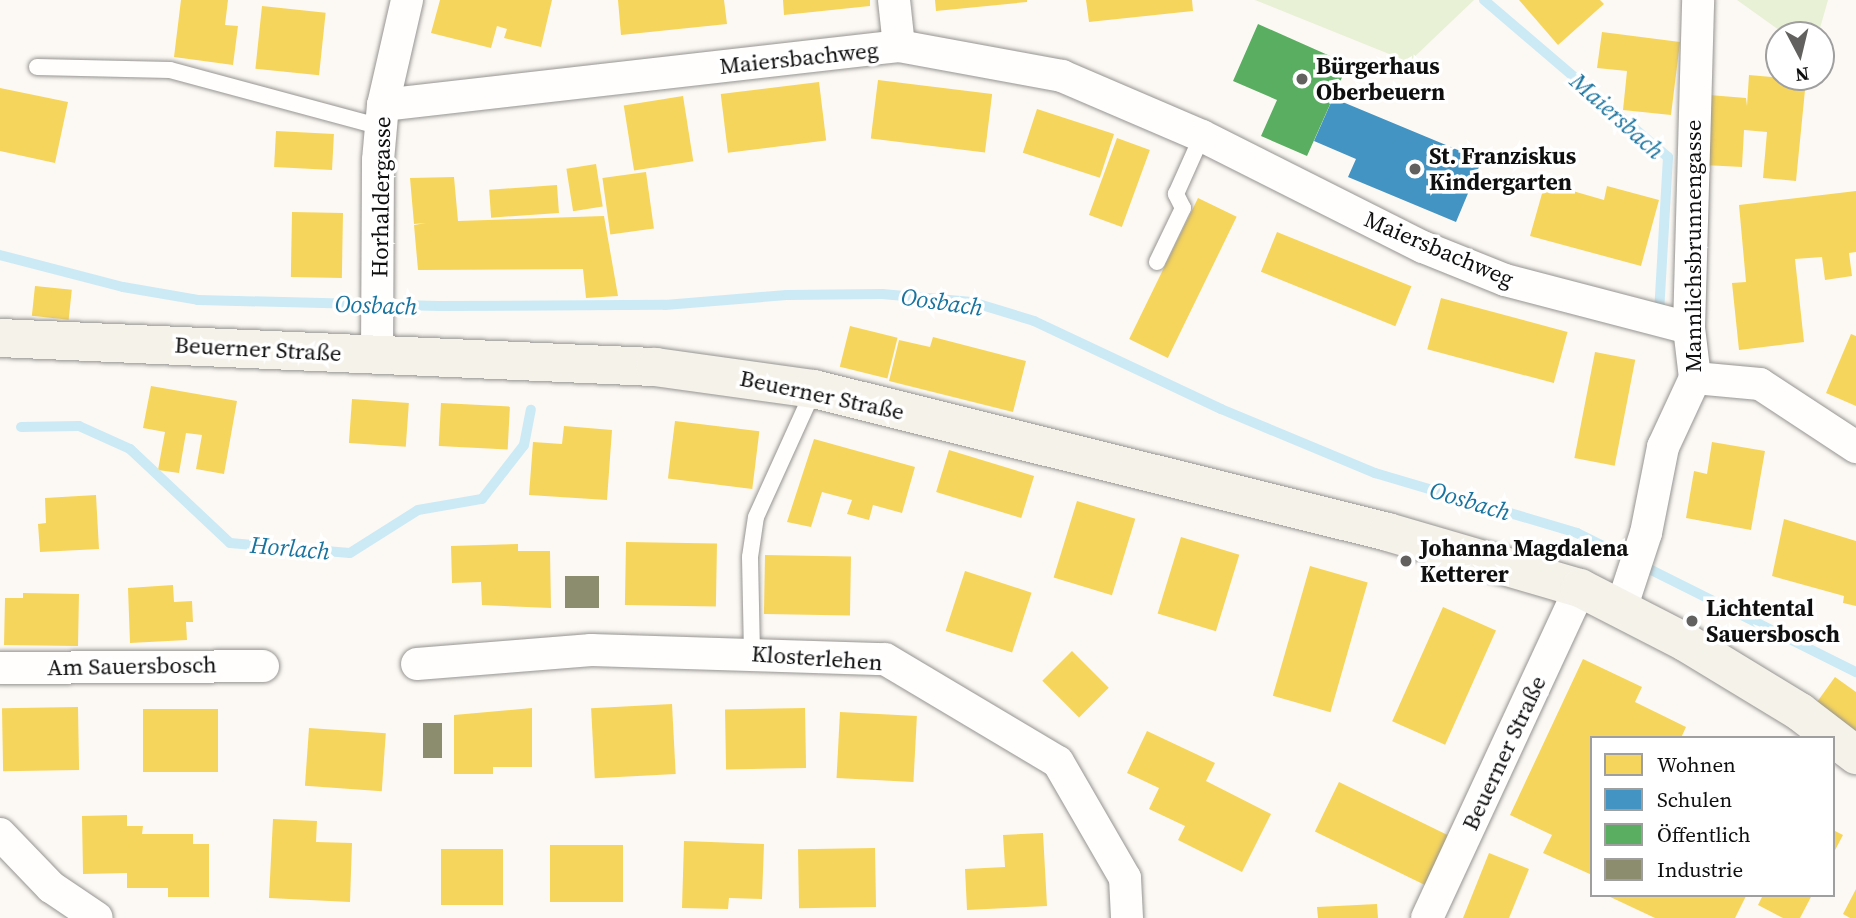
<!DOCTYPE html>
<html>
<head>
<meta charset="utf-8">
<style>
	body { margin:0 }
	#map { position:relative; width:1856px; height:918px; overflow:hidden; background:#fcf9f4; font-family:"Source Serif 4",serif }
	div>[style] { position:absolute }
	.green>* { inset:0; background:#e8f0d5 }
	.homes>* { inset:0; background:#f6d55c; transform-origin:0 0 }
	.schools>* { inset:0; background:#4393c3 }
	.public>* { inset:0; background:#5aae61 }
	.industry>* { inset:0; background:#8c8c6e; transform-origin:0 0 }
	.stream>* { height:10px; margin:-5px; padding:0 5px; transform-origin:5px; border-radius:5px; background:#cbeaf5 }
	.roads { filter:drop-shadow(0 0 2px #969492) drop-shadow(0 0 2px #969492) }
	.lane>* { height:16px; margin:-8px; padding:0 8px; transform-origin:8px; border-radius:8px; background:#fffefd }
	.street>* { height:32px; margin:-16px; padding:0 16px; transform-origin:16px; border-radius:16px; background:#fffefd }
	.secondary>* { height:38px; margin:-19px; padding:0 19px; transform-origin:19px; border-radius:19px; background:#f5f2ea }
	.dots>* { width:19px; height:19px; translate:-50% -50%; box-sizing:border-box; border:4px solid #fff; border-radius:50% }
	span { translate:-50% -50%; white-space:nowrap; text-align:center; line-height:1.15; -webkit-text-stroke:7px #fff; paint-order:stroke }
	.street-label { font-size:23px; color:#0f0f0f }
	.poi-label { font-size:23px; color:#0f0f0f; font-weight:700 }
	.left { translate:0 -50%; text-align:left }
	.water-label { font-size:24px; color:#19739f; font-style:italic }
	.legend { position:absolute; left:1590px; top:736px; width:245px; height:161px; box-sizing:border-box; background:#fff; border:2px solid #9f9f9f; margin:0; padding:9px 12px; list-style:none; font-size:21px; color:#0f0f0f }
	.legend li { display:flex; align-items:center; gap:14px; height:35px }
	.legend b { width:35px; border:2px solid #9f9f9f }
	.north { position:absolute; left:1765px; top:21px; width:70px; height:70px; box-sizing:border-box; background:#fff; border:2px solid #9f9f9f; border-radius:50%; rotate:173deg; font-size:19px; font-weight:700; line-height:28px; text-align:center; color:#0f0f0f }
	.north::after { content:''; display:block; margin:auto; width:24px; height:32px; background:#62615f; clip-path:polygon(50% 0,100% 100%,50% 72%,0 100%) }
</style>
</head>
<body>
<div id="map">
	<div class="green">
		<div style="clip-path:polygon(1255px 0,1474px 0,1409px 62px)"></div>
		<div style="clip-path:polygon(1737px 0,1828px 0,1818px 35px,1786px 35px)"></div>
	</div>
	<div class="homes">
		<div style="clip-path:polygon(181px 0,228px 0,225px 25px,238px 26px,233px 65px,174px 57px)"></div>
		<div style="clip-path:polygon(440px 0,552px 0,541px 47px,504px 38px,507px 29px,497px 26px,491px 48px,431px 33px)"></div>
		<div style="clip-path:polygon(618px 0,724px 0,727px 24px,621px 35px)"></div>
		<div style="clip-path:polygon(783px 0,870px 0,870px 6px,784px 15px)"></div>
		<div style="clip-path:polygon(935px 0,1027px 0,1027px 2px,936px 11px)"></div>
		<div style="clip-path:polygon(1086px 0,1192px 0,1193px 11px,1089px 22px)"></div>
		<div style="clip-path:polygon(1519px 0,1600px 0,1604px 4px,1558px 45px)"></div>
		<div style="left:262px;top:6px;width:64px;height:63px;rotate:6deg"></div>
		<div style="clip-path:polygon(1602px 32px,1680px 42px,1671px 115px,1623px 110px,1627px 71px,1597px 68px)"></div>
		<div style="clip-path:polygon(1749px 75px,1806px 80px,1796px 181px,1763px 178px,1767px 132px,1744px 130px,1742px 167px,1704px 165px,1709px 95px,1746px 98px,1747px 106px)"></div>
		<div style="left:878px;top:80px;width:115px;height:59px;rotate:7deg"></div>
		<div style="left:819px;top:82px;width:59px;height:99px;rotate:83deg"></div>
		<div style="clip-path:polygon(0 88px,68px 102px,55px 163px,0 151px)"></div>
		<div style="left:683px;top:96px;width:66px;height:60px;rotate:81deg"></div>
		<div style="left:1037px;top:109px;width:81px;height:46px;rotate:18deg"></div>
		<div style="left:276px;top:131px;width:58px;height:36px;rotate:3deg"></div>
		<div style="left:1117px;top:138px;width:35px;height:82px;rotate:20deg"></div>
		<div style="left:596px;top:164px;width:43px;height:30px;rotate:81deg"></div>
		<div style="left:646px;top:172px;width:57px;height:44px;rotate:82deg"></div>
		<div style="clip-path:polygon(454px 177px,458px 221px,604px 216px,618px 296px,586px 298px,583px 269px,418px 270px,414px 225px,426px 223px,414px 224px,410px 178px)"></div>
		<div style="clip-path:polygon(1545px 183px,1604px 200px,1607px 186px,1659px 200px,1641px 266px,1530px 236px)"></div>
		<div style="left:557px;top:185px;width:28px;height:68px;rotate:86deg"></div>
		<div style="clip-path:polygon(1856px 191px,1856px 252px,1849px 253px,1852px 276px,1825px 280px,1822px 257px,1795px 259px,1804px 342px,1739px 350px,1732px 283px,1746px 282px,1739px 205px)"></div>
		<div style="left:1198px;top:198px;width:43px;height:157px;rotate:26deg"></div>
		<div style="left:292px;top:212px;width:51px;height:65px;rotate:1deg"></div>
		<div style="left:1277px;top:232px;width:145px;height:43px;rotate:22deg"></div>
		<div style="left:35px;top:286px;width:37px;height:30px;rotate:6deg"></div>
		<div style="left:1441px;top:298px;width:131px;height:53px;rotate:15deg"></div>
		<div style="left:850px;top:326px;width:49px;height:42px;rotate:14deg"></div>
		<div style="clip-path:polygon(1851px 334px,1856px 336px,1856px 406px,1826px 393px)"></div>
		<div style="clip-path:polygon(933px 337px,1026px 361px,1013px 412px,889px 381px,899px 340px,930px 347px)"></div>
		<div style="left:1595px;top:352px;width:41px;height:108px;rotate:11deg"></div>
		<div style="clip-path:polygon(151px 386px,237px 401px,224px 474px,196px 469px,202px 435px,186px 433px,179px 473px,158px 470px,165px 432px,143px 428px)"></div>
		<div style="left:352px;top:399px;width:57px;height:44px;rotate:4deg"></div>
		<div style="left:441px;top:403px;width:69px;height:43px;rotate:3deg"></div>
		<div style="left:675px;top:421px;width:85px;height:58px;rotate:7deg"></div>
		<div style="clip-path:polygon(564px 426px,612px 430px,607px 500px,529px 495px,533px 442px,562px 444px)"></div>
		<div style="clip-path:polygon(814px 439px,915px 467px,902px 513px,873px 505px,869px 520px,847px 514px,852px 500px,822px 492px,811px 527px,787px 522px)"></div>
		<div style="clip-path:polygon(1712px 442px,1765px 451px,1751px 530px,1686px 518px,1694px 471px,1707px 474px)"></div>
		<div style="left:949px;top:450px;width:89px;height:44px;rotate:17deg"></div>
		<div style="clip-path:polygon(96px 495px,99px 549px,40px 552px,38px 524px,46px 523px,45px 498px)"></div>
		<div style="left:1077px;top:501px;width:61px;height:80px;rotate:17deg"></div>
		<div style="clip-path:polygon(1784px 519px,1856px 541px,1856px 606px,1843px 603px,1844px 596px,1772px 576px)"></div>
		<div style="left:1181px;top:537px;width:61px;height:80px;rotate:17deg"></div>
		<div style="left:626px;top:542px;width:91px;height:63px;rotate:1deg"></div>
		<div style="clip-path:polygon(518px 544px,518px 551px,550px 551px,551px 608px,482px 605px,481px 582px,452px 583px,451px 546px)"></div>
		<div style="left:765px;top:555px;width:86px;height:59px;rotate:1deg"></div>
		<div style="left:1310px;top:566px;width:60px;height:135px;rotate:16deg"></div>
		<div style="left:965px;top:571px;width:70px;height:63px;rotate:18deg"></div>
		<div style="clip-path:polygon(173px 585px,174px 602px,192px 601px,193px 622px,186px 622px,187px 640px,130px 643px,128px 588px)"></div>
		<div style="clip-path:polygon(23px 593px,79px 594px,78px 646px,4px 645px,5px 598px,23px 598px)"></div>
		<div style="left:1443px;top:607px;width:58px;height:125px;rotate:24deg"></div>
		<div style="left:1072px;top:651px;width:52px;height:42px;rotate:45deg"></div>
		<div style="clip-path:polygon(1583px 659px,1642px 687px,1635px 702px,1686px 727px,1681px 738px,1592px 738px,1592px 875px,1543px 853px,1552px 835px,1510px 815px)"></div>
		<div style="clip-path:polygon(1835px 677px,1856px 692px,1856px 731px,1817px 702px)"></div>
		<div style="left:672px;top:704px;width:70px;height:81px;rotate:87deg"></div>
		<div style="left:78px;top:707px;width:63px;height:76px;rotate:89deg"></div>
		<div style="clip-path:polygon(532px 708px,532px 767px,493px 767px,493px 774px,454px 774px,454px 715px)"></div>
		<div style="left:805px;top:708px;width:60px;height:80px;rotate:89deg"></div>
		<div style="left:143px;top:709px;width:75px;height:63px"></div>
		<div style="left:840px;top:712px;width:77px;height:66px;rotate:3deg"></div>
		<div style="left:309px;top:728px;width:77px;height:58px;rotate:4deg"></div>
		<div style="clip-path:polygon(1147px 731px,1215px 763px,1206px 781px,1271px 814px,1242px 872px,1178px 840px,1185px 826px,1149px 809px,1159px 788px,1127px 773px)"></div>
		<div style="left:1339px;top:782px;width:123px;height:55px;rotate:26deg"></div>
		<div style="clip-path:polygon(127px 815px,127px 826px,143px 826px,142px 834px,193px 834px,193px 844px,209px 844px,209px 897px,168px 897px,168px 888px,127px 888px,127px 873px,83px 874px,82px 816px)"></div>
		<div style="clip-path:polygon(273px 819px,317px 821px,316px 842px,352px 843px,350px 902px,269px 898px)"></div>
		<div style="clip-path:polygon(1833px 830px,1843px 835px,1833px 854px)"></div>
		<div style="clip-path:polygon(1043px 833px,1047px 906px,967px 910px,965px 869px,1005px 867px,1003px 835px)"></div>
		<div style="clip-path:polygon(684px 841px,764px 844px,762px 899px,729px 898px,728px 909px,682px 908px)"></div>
		<div style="left:550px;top:845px;width:73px;height:57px"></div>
		<div style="left:875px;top:848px;width:59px;height:77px;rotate:89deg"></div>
		<div style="left:441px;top:849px;width:62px;height:56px"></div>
		<div style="clip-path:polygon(1489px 853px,1529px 869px,1509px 918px,1463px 918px)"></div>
		<div style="clip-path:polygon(1856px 889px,1856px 918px,1850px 918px,1843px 914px)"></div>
		<div style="clip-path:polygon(1606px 895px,1743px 895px,1746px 896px,1735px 918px,1655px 918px)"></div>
		<div style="clip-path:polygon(1763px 895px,1812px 895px,1800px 918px,1783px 918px,1758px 905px)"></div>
		<div style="clip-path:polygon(1377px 904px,1378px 918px,1318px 918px,1317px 907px)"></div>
	</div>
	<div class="schools">
		<div style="clip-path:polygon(1333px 98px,1482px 160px,1456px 222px,1348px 177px,1356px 159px,1314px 141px)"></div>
	</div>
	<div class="public">
		<div style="clip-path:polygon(1258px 24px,1348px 64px,1307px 156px,1261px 136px,1277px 100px,1233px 81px)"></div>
	</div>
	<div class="industry">
		<div style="left:599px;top:576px;width:32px;height:34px;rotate:90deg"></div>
		<div style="left:423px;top:723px;width:19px;height:35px"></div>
	</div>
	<div class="stream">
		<div style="left:1484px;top:0;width:242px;rotate:40.5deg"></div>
		<div style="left:1668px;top:157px;width:154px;rotate:93.3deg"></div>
		<div style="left:0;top:255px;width:127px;rotate:14.6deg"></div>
		<div style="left:123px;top:287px;width:76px;rotate:9.8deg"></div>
		<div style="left:198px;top:300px;width:241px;rotate:1.4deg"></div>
		<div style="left:439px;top:306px;width:226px;rotate:-0.3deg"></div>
		<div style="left:665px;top:305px;width:122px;rotate:-4.7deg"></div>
		<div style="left:787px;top:295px;width:95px;rotate:-0.6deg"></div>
		<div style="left:882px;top:294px;width:90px;rotate:5.1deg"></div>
		<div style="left:972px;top:302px;width:65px;rotate:17deg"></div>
		<div style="left:1034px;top:321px;width:207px;rotate:25.2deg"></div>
		<div style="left:1221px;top:409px;width:167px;rotate:22.6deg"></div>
		<div style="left:1375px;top:473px;width:211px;rotate:16.5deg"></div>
		<div style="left:1577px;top:533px;width:312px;rotate:26.5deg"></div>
		<div style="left:21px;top:427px;width:58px;rotate:-1deg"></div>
		<div style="left:79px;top:426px;width:56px;rotate:24.3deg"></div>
		<div style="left:130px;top:449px;width:137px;rotate:43.2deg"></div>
		<div style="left:230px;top:543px;width:120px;rotate:4.8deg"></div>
		<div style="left:350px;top:553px;width:80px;rotate:-32.3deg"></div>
		<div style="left:418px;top:510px;width:65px;rotate:-9.8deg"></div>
		<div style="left:482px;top:499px;width:68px;rotate:-52.1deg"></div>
		<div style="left:524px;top:445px;width:36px;rotate:-79deg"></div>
	</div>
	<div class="roads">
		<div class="lane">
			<div style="left:37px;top:67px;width:133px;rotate:1.3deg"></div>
			<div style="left:170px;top:70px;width:219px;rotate:15.1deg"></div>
			<div style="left:1157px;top:262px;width:60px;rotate:-64.3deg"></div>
			<div style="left:1183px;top:208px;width:16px;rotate:-117deg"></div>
			<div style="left:1176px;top:194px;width:64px;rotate:-65.9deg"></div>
			<div style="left:752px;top:653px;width:96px;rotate:-91.2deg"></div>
			<div style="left:750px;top:557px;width:40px;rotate:-81.5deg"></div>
			<div style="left:756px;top:517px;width:141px;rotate:-65.6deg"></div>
		</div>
		<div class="street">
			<div style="left:894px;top:0;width:46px;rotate:83.8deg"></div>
			<div style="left:383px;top:105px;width:519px;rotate:-6.52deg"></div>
			<div style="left:899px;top:46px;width:166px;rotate:10.4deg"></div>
			<div style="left:1062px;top:76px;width:152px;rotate:23.2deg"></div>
			<div style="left:1202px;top:136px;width:247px;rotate:26.7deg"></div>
			<div style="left:1423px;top:247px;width:88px;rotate:21.9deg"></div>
			<div style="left:1505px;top:280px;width:190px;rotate:14.6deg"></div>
			<div style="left:377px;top:355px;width:195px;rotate:-89.7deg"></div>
			<div style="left:378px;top:160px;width:55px;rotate:-84.8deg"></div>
			<div style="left:383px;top:105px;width:108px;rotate:-77.1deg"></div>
			<div style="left:1695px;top:378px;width:65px;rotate:5.3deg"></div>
			<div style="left:1760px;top:384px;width:115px;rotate:33.3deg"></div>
			<div style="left:1622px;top:606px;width:77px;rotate:-71.8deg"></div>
			<div style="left:1646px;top:533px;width:88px;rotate:-78.8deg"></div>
			<div style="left:1663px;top:447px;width:76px;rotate:-65.1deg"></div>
			<div style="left:1695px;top:378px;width:50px;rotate:-96.8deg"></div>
			<div style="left:1689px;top:328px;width:328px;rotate:-88.4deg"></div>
			<div style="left:417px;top:664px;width:175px;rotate:-4.6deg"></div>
			<div style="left:591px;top:650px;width:294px;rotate:1.8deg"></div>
			<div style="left:885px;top:659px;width:201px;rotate:30.8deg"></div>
			<div style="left:1058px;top:762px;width:134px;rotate:60deg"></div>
			<div style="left:1125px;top:878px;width:40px;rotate:87.1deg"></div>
			<div style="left:0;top:668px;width:263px;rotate:-0.4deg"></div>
			<div style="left:0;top:834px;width:74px;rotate:46.1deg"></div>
			<div style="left:51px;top:887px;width:55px;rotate:34deg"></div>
			<div style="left:1427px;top:918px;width:364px;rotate:-65.1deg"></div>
		</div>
		<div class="secondary">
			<div style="left:0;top:338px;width:656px;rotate:2.54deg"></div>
			<div style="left:655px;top:367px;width:161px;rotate:7.9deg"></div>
			<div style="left:814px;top:389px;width:592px;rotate:13.99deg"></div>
			<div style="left:1388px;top:532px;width:200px;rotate:16.3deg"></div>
			<div style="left:1580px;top:588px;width:118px;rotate:27.2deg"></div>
			<div style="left:1685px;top:642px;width:135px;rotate:31.3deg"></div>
			<div style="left:1800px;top:712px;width:71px;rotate:37.5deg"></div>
		</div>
	</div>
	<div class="dots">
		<div style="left:1302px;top:79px;background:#62615f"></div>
		<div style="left:1415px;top:169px;background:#62615f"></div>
		<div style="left:1406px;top:561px;background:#62615f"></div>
		<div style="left:1692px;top:621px;background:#62615f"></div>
	</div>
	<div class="street-label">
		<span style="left:799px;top:58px;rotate:-6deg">Maiersbachweg</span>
		<span style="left:381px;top:197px;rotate:-89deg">Horhaldergasse</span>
		<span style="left:1693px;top:246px;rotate:-90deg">Mannlichsbrunnengasse</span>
		<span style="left:1439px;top:249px;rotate:23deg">Maiersbachweg</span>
		<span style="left:258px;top:349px;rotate:3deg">Beuerner Straße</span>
		<span style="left:822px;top:395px;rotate:12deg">Beuerner Straße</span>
		<span style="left:817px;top:658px;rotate:4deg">Klosterlehen</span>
		<span style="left:132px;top:666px;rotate:-1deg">Am Sauersbosch</span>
		<span style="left:1504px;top:753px;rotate:-65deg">Beuerner Straße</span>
	</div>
	<div class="poi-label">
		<span class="left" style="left:1316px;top:79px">Bürgerhaus<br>Oberbeuern</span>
		<span class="left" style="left:1429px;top:169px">St. Franziskus<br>Kindergarten</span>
		<span class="left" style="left:1420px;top:561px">Johanna Magdalena<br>Ketterer</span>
		<span class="left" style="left:1706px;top:621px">Lichtental<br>Sauersbosch</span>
	</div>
	<div class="water-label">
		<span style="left:1617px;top:116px;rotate:42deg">Maiersbach</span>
		<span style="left:942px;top:302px;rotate:8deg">Oosbach</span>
		<span style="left:376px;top:305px;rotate:2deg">Oosbach</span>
		<span style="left:1470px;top:501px;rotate:17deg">Oosbach</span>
		<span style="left:290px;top:548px;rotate:5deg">Horlach</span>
	</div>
	<ul class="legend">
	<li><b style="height:19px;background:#f6d55c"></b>Wohnen</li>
	<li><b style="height:19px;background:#4393c3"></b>Schulen</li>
	<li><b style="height:19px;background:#5aae61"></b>Öffentlich</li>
	<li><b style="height:19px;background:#8c8c6e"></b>Industrie</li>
	</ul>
	<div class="north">N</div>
</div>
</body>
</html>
